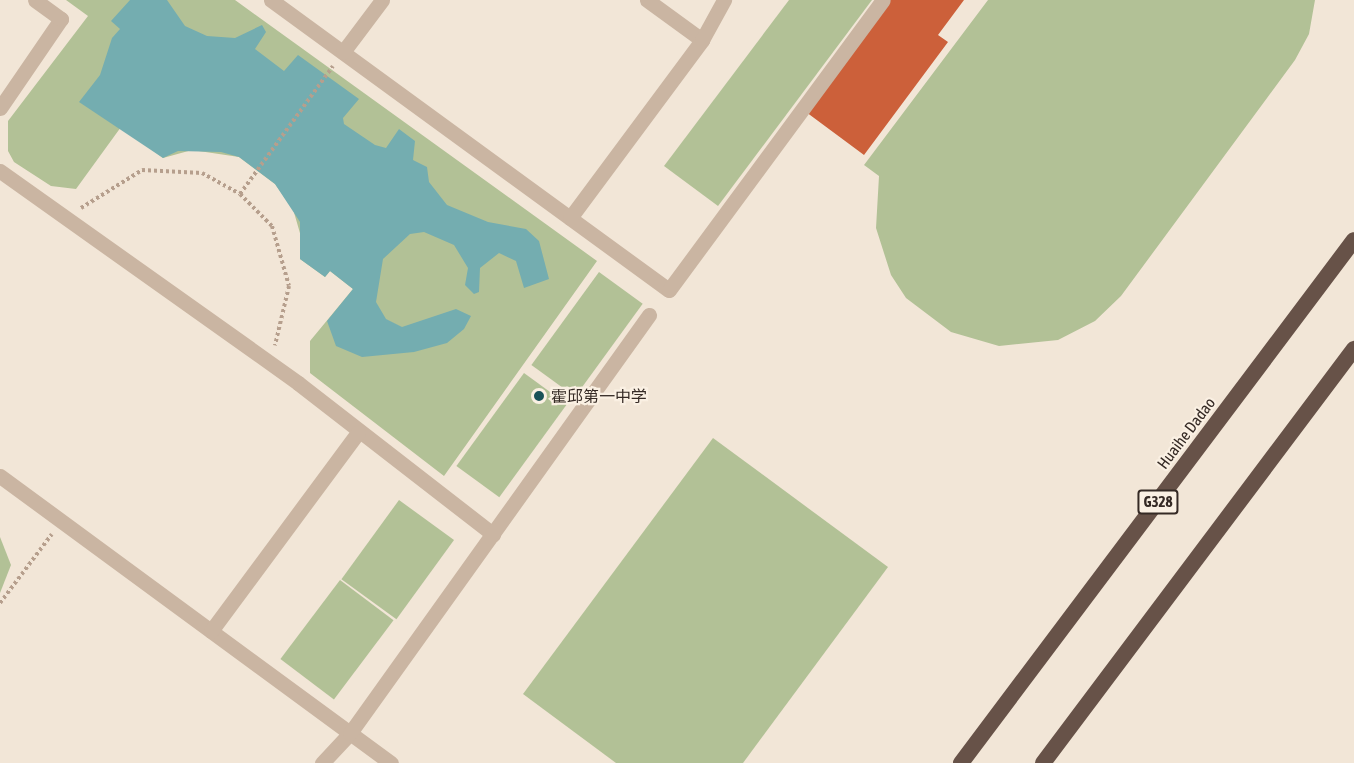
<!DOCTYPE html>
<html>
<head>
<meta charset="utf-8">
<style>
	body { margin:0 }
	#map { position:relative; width:1354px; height:763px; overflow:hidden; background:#f2e6d7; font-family:"Asap Condensed","Noto Sans SC",sans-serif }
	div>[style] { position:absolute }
	.green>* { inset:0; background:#b2c196; transform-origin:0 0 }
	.water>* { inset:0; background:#74adb0 }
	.building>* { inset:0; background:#cc603a }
	.path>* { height:4px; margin-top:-2px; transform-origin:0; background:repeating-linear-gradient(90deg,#b69f8d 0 3px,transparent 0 6px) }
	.minor>* { height:15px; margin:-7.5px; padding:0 7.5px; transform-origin:7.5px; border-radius:7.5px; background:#cab5a2 }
	.trunk>* { height:16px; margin:-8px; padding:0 8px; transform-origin:8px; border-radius:8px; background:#675248 }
	.dots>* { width:16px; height:16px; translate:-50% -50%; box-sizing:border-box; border:3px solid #faf0e3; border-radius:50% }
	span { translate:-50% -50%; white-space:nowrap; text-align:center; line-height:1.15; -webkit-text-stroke:4.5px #faf0e3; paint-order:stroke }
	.shield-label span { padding:2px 4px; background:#faf0e3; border:2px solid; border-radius:4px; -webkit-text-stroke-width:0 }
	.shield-label { font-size:15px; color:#352a25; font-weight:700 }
	.poi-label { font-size:16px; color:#352a25 }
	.left { translate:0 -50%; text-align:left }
	.street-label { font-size:16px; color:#352a25 }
</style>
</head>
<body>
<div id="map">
	<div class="green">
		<div style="clip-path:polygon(66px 0,235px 0,597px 261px,444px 476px,310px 373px,310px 341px,353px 289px,330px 271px,325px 277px,300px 259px,304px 247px,293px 209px,275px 184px,239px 157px,192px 150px,163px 158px,121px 127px,76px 189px,51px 186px,14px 162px,8px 151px,8px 121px,88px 16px)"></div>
		<div style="clip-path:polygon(789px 0,872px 0,718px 206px,664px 166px)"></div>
		<div style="clip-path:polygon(988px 0,1315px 0,1309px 34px,1295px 60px,1121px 296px,1095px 321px,1058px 340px,999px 346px,951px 332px,906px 298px,891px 275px,876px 228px,879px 176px,864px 165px)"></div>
		<div style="left:599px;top:272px;width:54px;height:115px;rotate:36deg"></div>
		<div style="left:524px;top:373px;width:53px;height:115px;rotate:36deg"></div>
		<div style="clip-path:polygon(713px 438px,888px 567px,743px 763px,616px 763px,523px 694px)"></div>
		<div style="left:399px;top:500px;width:68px;height:98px;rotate:36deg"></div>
		<div style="clip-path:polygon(0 537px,11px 565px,0 593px)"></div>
		<div style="left:340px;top:580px;width:67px;height:99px;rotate:37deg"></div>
	</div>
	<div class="water">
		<div style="clip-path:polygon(130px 0,167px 0,185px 26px,207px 36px,235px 38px,262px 25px,266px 32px,255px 49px,284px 71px,298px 55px,359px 99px,343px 118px,344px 124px,375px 145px,386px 148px,399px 129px,415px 141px,413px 160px,427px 167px,429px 182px,447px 205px,488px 222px,526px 229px,539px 241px,549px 279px,524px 288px,516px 261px,499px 253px,480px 268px,479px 292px,474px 294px,465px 285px,468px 268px,454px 245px,424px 232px,410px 234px,383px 259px,376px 302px,386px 319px,402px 327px,456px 309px,471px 316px,464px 329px,447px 343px,414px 352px,362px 357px,336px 346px,327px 321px,353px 289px,330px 271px,325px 277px,300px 259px,300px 222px,275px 184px,239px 157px,221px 152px,178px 151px,163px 158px,79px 102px,100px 75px,112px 38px,120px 29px,111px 21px)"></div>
	</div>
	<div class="building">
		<div style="clip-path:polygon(888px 0,964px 0,938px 35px,948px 42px,864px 155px,806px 112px)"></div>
	</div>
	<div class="path">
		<div style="left:240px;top:194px;width:158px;rotate:-54deg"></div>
		<div style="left:81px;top:208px;width:72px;rotate:-31.9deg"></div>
		<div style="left:142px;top:170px;width:60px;rotate:2.9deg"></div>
		<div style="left:202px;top:173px;width:43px;rotate:28.9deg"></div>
		<div style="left:240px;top:194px;width:45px;rotate:45deg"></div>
		<div style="left:272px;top:226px;width:62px;rotate:74.2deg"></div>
		<div style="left:289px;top:286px;width:61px;rotate:103.3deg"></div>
		<div style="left:0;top:603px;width:86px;rotate:-53deg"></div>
	</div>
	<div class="minor">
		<div style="left:271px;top:0;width:492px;rotate:36.1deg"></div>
		<div style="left:669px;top:290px;width:360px;rotate:-53.6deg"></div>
		<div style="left:647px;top:0;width:68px;rotate:36deg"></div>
		<div style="left:343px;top:52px;width:65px;rotate:-53.1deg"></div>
		<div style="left:0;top:108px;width:108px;rotate:-55.6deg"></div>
		<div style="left:61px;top:19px;width:32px;rotate:-144deg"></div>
		<div style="left:0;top:171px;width:366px;rotate:35.4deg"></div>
		<div style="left:298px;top:383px;width:247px;rotate:37.8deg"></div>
		<div style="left:570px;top:218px;width:222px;rotate:-53.4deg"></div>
		<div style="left:702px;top:40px;width:46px;rotate:-61.2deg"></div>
		<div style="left:0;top:476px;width:485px;rotate:36.3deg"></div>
		<div style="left:211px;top:631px;width:247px;rotate:-53.5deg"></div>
		<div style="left:322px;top:763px;width:41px;rotate:-47deg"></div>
		<div style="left:350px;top:733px;width:514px;rotate:-54.42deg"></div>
	</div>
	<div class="trunk">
		<div style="left:961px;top:763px;width:654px;rotate:-53.08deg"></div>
		<div style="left:1043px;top:763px;width:518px;rotate:-53.09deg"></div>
	</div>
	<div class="dots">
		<div style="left:539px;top:396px;background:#195258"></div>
	</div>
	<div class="shield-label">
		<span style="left:1158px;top:502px">G328</span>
	</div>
	<div class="poi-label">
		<span class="left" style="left:551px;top:396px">霍邱第一中学</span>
	</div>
	<div class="street-label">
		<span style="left:1186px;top:433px;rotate:-53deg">Huaihe Dadao</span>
	</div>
</div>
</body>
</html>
